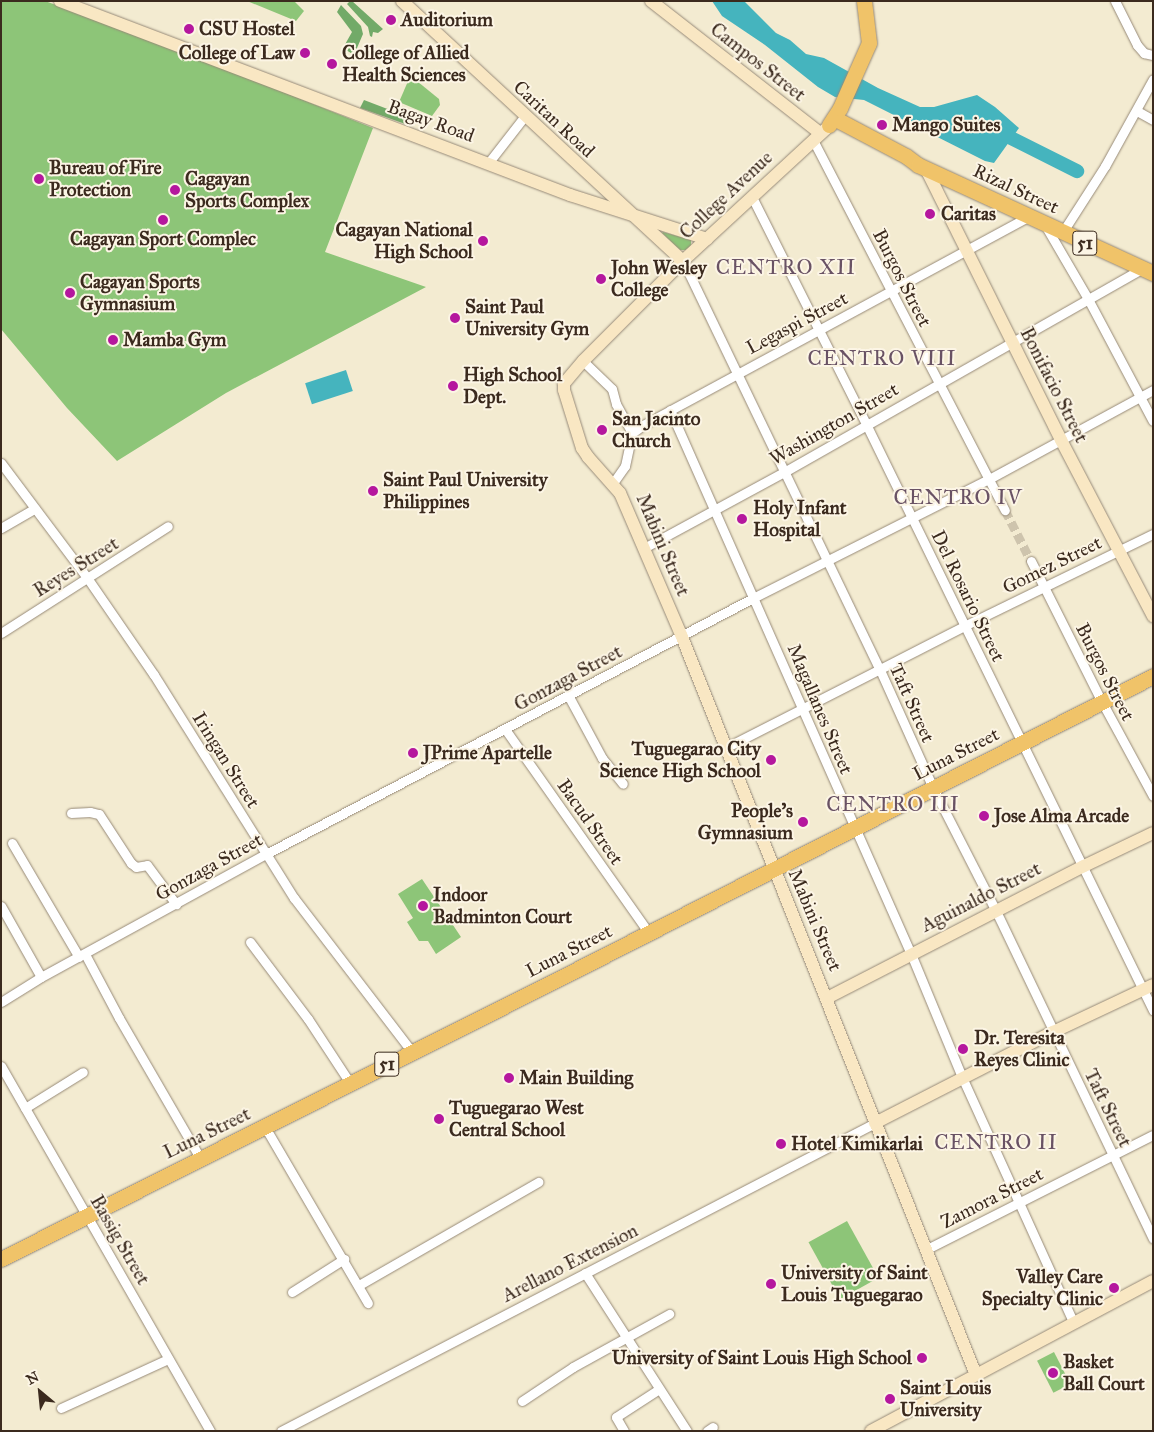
<!DOCTYPE html>
<html>
<head>
<meta charset="utf-8">
<style>
	body { margin:0 }
	#map { position:relative; width:1154px; height:1432px; overflow:hidden; background:#f3ebd1; font-family:"IM FELL Great Primer",serif }
	div>[style] { position:absolute }
	.green>* { inset:0; background:#8dc578; transform-origin:0 0 }
	.forest>* { inset:0; background:#72aa68 }
	.water>* { inset:0; background:#45b4be; transform-origin:0 0 }
	.river>* { height:14px; margin:-7px; padding:0 7px; transform-origin:7px; border-radius:7px; background:#45b4be }
	.street-tunnel>* { height:9px; margin-top:-4.5px; transform-origin:0; background:repeating-linear-gradient(90deg,#cec4ad 0 9px,transparent 0 13.5px) }
	.roads { filter:drop-shadow(0 0 1px #978a78) drop-shadow(0 0 1px #978a78) }
	.street>* { height:9px; margin:-4.5px; padding:0 4.5px; transform-origin:4.5px; border-radius:4.5px; background:#fff }
	.secondary>* { height:12px; margin:-6px; padding:0 6px; transform-origin:6px; border-radius:6px; background:#f9e7c3 }
	.primary>* { height:15px; margin:-7.5px; padding:0 7.5px; transform-origin:7.5px; border-radius:7.5px; background:#f0c369 }
	.dots>* { width:14px; height:14px; translate:-50% -50%; box-sizing:border-box; border:2px solid #fcf5e5; border-radius:50% }
	span { translate:-50% -50%; white-space:nowrap; text-align:center; line-height:1.15; -webkit-text-stroke:4px #fcf5e5; paint-order:stroke }
	.shield-label span { padding:1px 4px; background:#fcf5e5; border:1px solid; border-radius:4px; -webkit-text-stroke-width:0 }
	.shield-label { font-size:18px; color:#3b2a1e; font-weight:700 }
	.poi-label { font-size:19px; color:#3b2a1e; font-weight:700 }
	.left { translate:0 -50%; text-align:left }
	.right { translate:-100% -50%; text-align:right }
	.street-label { font-size:19px; color:#3b2a1e }
	.quarter-label { font-size:21px; color:#695264; letter-spacing:1px }
	.frame { position:absolute; inset:0; border:2px solid #3b2a1e; pointer-events:none }
	.north { position:absolute; left:15px; top:1367px; width:50px; height:50px; -webkit-text-stroke:4px #fcf5e5; paint-order:stroke; rotate:332deg; font-size:14px; font-weight:700; line-height:20px; text-align:center; color:#3b2a1e }
	.north::after { content:''; display:block; margin:auto; width:18px; height:22px; background:#3b2a1e; clip-path:polygon(50% 0,100% 100%,50% 72%,0 100%) }
</style>
</head>
<body>
<div id="map">
	<div class="green">
		<div style="clip-path:polygon(1px 1px,45px 1px,164px 44px,373px 128px,325px 252px,426px 287px,226px 393px,117px 461px,67px 408px,1px 329px)"></div>
		<div style="clip-path:polygon(247px 1px,294px 1px,304px 11px,296px 21px)"></div>
		<div style="clip-path:polygon(412px 77px,439px 99px,440px 105px,432px 116px,399px 102px,409px 79px)"></div>
		<div style="clip-path:polygon(663px 232px,691px 240px,691px 247px,686px 250px,680px 250px,662px 233px)"></div>
		<div style="clip-path:polygon(422px 879px,461px 937px,436px 954px,428px 941px,419px 941px,407px 922px,413px 918px,398px 894px)"></div>
		<div style="left:847px;top:1221px;width:65px;height:44px;rotate:61deg"></div>
		<div style="left:1054px;top:1352px;width:36px;height:19px;rotate:63deg"></div>
	</div>
	<div class="forest">
		<div style="clip-path:polygon(350px 1px,352px 1px,383px 29px,378px 33px,373px 32px,372px 37px,370px 36px,368px 27px,347px 4px)"></div>
		<div style="clip-path:polygon(341px 5px,361px 26px,363px 34px,354px 55px,343px 48px,352px 32px,337px 12px)"></div>
		<div style="clip-path:polygon(364px 100px,411px 118px,408px 125px,360px 108px)"></div>
	</div>
	<div class="water">
		<div style="clip-path:polygon(712px 1px,744px 1px,776px 33px,790px 40px,806px 54px,824px 58px,878px 88px,920px 107px,934px 107px,977px 95px,995px 107px,1019px 128px,994px 163px,985px 161px,864px 100px,835px 97px,818px 87px,765px 45px,722px 16px)"></div>
		<div style="left:346px;top:370px;width:22px;height:43px;rotate:72deg"></div>
	</div>
	<div class="river">
		<div style="left:995px;top:130px;width:92px;rotate:26.6deg"></div>
	</div>
	<div class="street-tunnel">
		<div style="left:1005px;top:510px;width:57px;rotate:63deg"></div>
	</div>
	<div class="roads">
		<div class="street">
			<div style="left:1115px;top:1px;width:49px;rotate:63.4deg"></div>
			<div style="left:1137px;top:45px;width:11px;rotate:49deg"></div>
			<div style="left:1144px;top:53px;width:9px;rotate:13deg"></div>
			<div style="left:1137px;top:111px;width:18px;rotate:29deg"></div>
			<div style="left:813px;top:140px;width:417px;rotate:62.6deg"></div>
			<div style="left:489px;top:162px;width:57px;rotate:-52.1deg"></div>
			<div style="left:752px;top:197px;width:254px;rotate:63.3deg"></div>
			<div style="left:866px;top:424px;width:653px;rotate:63.91deg"></div>
			<div style="left:1045px;top:225px;width:86px;rotate:59.8deg"></div>
			<div style="left:1088px;top:299px;width:138px;rotate:62deg"></div>
			<div style="left:1062px;top:233px;width:80px;rotate:-57.3deg"></div>
			<div style="left:1105px;top:166px;width:99px;rotate:-61.1deg"></div>
			<div style="left:683px;top:261px;width:454px;rotate:64.3deg"></div>
			<div style="left:880px;top:670px;width:129px;rotate:65.8deg"></div>
			<div style="left:933px;top:788px;width:138px;rotate:62.9deg"></div>
			<div style="left:996px;top:911px;width:363px;rotate:64.4deg"></div>
			<div style="left:583px;top:361px;width:40px;rotate:44deg"></div>
			<div style="left:612px;top:389px;width:16px;rotate:75deg"></div>
			<div style="left:616px;top:404px;width:33px;rotate:61deg"></div>
			<div style="left:670px;top:410px;width:595px;rotate:66.11deg"></div>
			<div style="left:911px;top:954px;width:133px;rotate:67.5deg"></div>
			<div style="left:962px;top:1077px;width:269px;rotate:65.6deg"></div>
			<div style="left:1px;top:463px;width:145px;rotate:53.1deg"></div>
			<div style="left:88px;top:579px;width:116px;rotate:55.5deg"></div>
			<div style="left:154px;top:675px;width:263px;rotate:57.9deg"></div>
			<div style="left:294px;top:898px;width:194px;rotate:52.5deg"></div>
			<div style="left:613px;top:483px;width:21px;rotate:-55deg"></div>
			<div style="left:625px;top:466px;width:34px;rotate:-78deg"></div>
			<div style="left:632px;top:433px;width:14px;rotate:-36deg"></div>
			<div style="left:643px;top:425px;width:437px;rotate:-28.4deg"></div>
			<div style="left:1px;top:528px;width:39px;rotate:-30deg"></div>
			<div style="left:644px;top:548px;width:159px;rotate:-28.5deg"></div>
			<div style="left:784px;top:472px;width:413px;rotate:-29.6deg"></div>
			<div style="left:1031px;top:561px;width:158px;rotate:63.3deg"></div>
			<div style="left:1102px;top:702px;width:107px;rotate:61.5deg"></div>
			<div style="left:1px;top:633px;width:198px;rotate:-32.6deg"></div>
			<div style="left:568px;top:695px;width:72px;rotate:61.6deg"></div>
			<div style="left:602px;top:758px;width:33px;rotate:51deg"></div>
			<div style="left:505px;top:729px;width:250px;rotate:54.8deg"></div>
			<div style="left:725px;top:748px;width:268px;rotate:-27deg"></div>
			<div style="left:964px;top:626px;width:210px;rotate:-26deg"></div>
			<div style="left:71px;top:813px;width:19px;rotate:-3deg"></div>
			<div style="left:90px;top:812px;width:9px;rotate:13deg"></div>
			<div style="left:99px;top:814px;width:59px;rotate:56.9deg"></div>
			<div style="left:131px;top:863px;width:6px;rotate:39deg"></div>
			<div style="left:136px;top:867px;width:11px;rotate:-10deg"></div>
			<div style="left:147px;top:865px;width:49px;rotate:53.4deg"></div>
			<div style="left:12px;top:843px;width:132px;rotate:59.6deg"></div>
			<div style="left:1px;top:906px;width:81px;rotate:60.6deg"></div>
			<div style="left:250px;top:942px;width:96px;rotate:53deg"></div>
			<div style="left:308px;top:1019px;width:77px;rotate:56.7deg"></div>
			<div style="left:85px;top:954px;width:72px;rotate:62deg"></div>
			<div style="left:119px;top:1018px;width:162px;rotate:59.9deg"></div>
			<div style="left:1px;top:1002px;width:47px;rotate:-32deg"></div>
			<div style="left:41px;top:977px;width:256px;rotate:-28.7deg"></div>
			<div style="left:266px;top:854px;width:550px;rotate:-27.73deg"></div>
			<div style="left:753px;top:598px;width:264px;rotate:-26.8deg"></div>
			<div style="left:989px;top:479px;width:187px;rotate:-28.5deg"></div>
			<div style="left:1px;top:1066px;width:421px;rotate:60.2deg"></div>
			<div style="left:25px;top:1108px;width:68px;rotate:-31.8deg"></div>
			<div style="left:265px;top:1127px;width:204px;rotate:59.7deg"></div>
			<div style="left:925px;top:1250px;width:255px;rotate:-26.8deg"></div>
			<div style="left:585px;top:1273px;width:188px;rotate:57.2deg"></div>
			<div style="left:359px;top:1285px;width:207px;rotate:-29.9deg"></div>
			<div style="left:292px;top:1292px;width:62px;rotate:-32.4deg"></div>
			<div style="left:522px;top:1401px;width:61px;rotate:-33.7deg"></div>
			<div style="left:573px;top:1367px;width:110px;rotate:-28.9deg"></div>
			<div style="left:61px;top:1408px;width:118px;rotate:-24.6deg"></div>
			<div style="left:281px;top:1431px;width:669px;rotate:-27.41deg"></div>
			<div style="left:624px;top:1431px;width:16px;rotate:-120deg"></div>
			<div style="left:616px;top:1417px;width:51px;rotate:-33.1deg"></div>
			<div style="left:707px;top:1431px;width:7px;rotate:-34deg"></div>
		</div>
		<div class="secondary">
			<div style="left:60px;top:1px;width:546px;rotate:20.83deg"></div>
			<div style="left:570px;top:195px;width:144px;rotate:17.8deg"></div>
			<div style="left:402px;top:1px;width:383px;rotate:42.8deg"></div>
			<div style="left:651px;top:1px;width:214px;rotate:38deg"></div>
			<div style="left:828px;top:127px;width:197px;rotate:137.3deg"></div>
			<div style="left:683px;top:261px;width:141px;rotate:135deg"></div>
			<div style="left:583px;top:361px;width:30px;rotate:130deg"></div>
			<div style="left:564px;top:384px;width:6px;rotate:90deg"></div>
			<div style="left:564px;top:390px;width:61px;rotate:72.8deg"></div>
			<div style="left:582px;top:448px;width:11px;rotate:56deg"></div>
			<div style="left:588px;top:457px;width:48px;rotate:48.4deg"></div>
			<div style="left:620px;top:493px;width:157px;rotate:66.7deg"></div>
			<div style="left:682px;top:637px;width:794px;rotate:68.28deg"></div>
			<div style="left:926px;top:169px;width:303px;rotate:63.5deg"></div>
			<div style="left:1061px;top:440px;width:199px;rotate:62.4deg"></div>
			<div style="left:827px;top:998px;width:289px;rotate:-27.2deg"></div>
			<div style="left:1084px;top:866px;width:76px;rotate:-25.6deg"></div>
			<div style="left:875px;top:1123px;width:200px;rotate:-27.1deg"></div>
			<div style="left:1053px;top:1032px;width:110px;rotate:-25.2deg"></div>
			<div style="left:871px;top:1431px;width:319px;rotate:-28deg"></div>
		</div>
		<div class="primary">
			<div style="left:834px;top:118px;width:81px;rotate:27.8deg"></div>
			<div style="left:906px;top:156px;width:15px;rotate:37deg"></div>
			<div style="left:918px;top:165px;width:259px;rotate:24.7deg"></div>
			<div style="left:829px;top:125px;width:20px;rotate:-57deg"></div>
			<div style="left:840px;top:108px;width:71px;rotate:-66deg"></div>
			<div style="left:869px;top:43px;width:42px;rotate:-96.8deg"></div>
			<div style="left:1px;top:1259px;width:632px;rotate:-26.69deg"></div>
			<div style="left:566px;top:975px;width:659px;rotate:-26.99deg"></div>
		</div>
	</div>
	<div class="dots">
		<div style="left:391px;top:20px;background:#b5179e"></div>
		<div style="left:189px;top:29px;background:#b5179e"></div>
		<div style="left:305px;top:53px;background:#b5179e"></div>
		<div style="left:332px;top:64px;background:#b5179e"></div>
		<div style="left:882px;top:125px;background:#b5179e"></div>
		<div style="left:39px;top:179px;background:#b5179e"></div>
		<div style="left:175px;top:190px;background:#b5179e"></div>
		<div style="left:930px;top:214px;background:#b5179e"></div>
		<div style="left:163px;top:220px;background:#b5179e"></div>
		<div style="left:483px;top:241px;background:#b5179e"></div>
		<div style="left:601px;top:279px;background:#b5179e"></div>
		<div style="left:70px;top:293px;background:#b5179e"></div>
		<div style="left:455px;top:318px;background:#b5179e"></div>
		<div style="left:113px;top:340px;background:#b5179e"></div>
		<div style="left:453px;top:386px;background:#b5179e"></div>
		<div style="left:602px;top:430px;background:#b5179e"></div>
		<div style="left:373px;top:491px;background:#b5179e"></div>
		<div style="left:742px;top:519px;background:#b5179e"></div>
		<div style="left:413px;top:753px;background:#b5179e"></div>
		<div style="left:771px;top:760px;background:#b5179e"></div>
		<div style="left:984px;top:816px;background:#b5179e"></div>
		<div style="left:803px;top:822px;background:#b5179e"></div>
		<div style="left:423px;top:906px;background:#b5179e"></div>
		<div style="left:963px;top:1049px;background:#b5179e"></div>
		<div style="left:509px;top:1078px;background:#b5179e"></div>
		<div style="left:439px;top:1119px;background:#b5179e"></div>
		<div style="left:781px;top:1144px;background:#b5179e"></div>
		<div style="left:771px;top:1284px;background:#b5179e"></div>
		<div style="left:1114px;top:1288px;background:#b5179e"></div>
		<div style="left:922px;top:1358px;background:#b5179e"></div>
		<div style="left:1053px;top:1373px;background:#b5179e"></div>
		<div style="left:890px;top:1399px;background:#b5179e"></div>
	</div>
	<div class="shield-label">
		<span style="left:1085px;top:243px">51</span>
		<span style="left:387px;top:1064px">51</span>
	</div>
	<div class="poi-label">
		<span class="left" style="left:401px;top:20px">Auditorium</span>
		<span class="left" style="left:199px;top:29px">CSU Hostel</span>
		<span class="right" style="left:295px;top:53px">College of Law</span>
		<span class="left" style="left:342px;top:64px">College of Allied<br>Health Sciences</span>
		<span class="left" style="left:892px;top:125px">Mango Suites</span>
		<span class="left" style="left:49px;top:179px">Bureau of Fire<br>Protection</span>
		<span class="left" style="left:185px;top:190px">Cagayan<br>Sports Complex</span>
		<span class="left" style="left:941px;top:214px">Caritas</span>
		<span class="right" style="left:473px;top:241px">Cagayan National<br>High School</span>
		<span style="left:163px;top:239px">Cagayan Sport Complec</span>
		<span class="left" style="left:611px;top:279px">John Wesley<br>College</span>
		<span class="left" style="left:80px;top:293px">Cagayan Sports<br>Gymnasium</span>
		<span class="left" style="left:465px;top:318px">Saint Paul<br>University Gym</span>
		<span class="left" style="left:123px;top:340px">Mamba Gym</span>
		<span class="left" style="left:463px;top:386px">High School<br>Dept.</span>
		<span class="left" style="left:612px;top:430px">San Jacinto<br>Church</span>
		<span class="left" style="left:383px;top:491px">Saint Paul University<br>Philippines</span>
		<span class="left" style="left:753px;top:519px">Holy Infant<br>Hospital</span>
		<span class="right" style="left:761px;top:760px">Tuguegarao City<br>Science High School</span>
		<span class="left" style="left:423px;top:753px">JPrime Apartelle</span>
		<span class="right" style="left:793px;top:822px">People's<br>Gymnasium</span>
		<span class="left" style="left:994px;top:816px">Jose Alma Arcade</span>
		<span class="left" style="left:433px;top:906px">Indoor<br>Badminton Court</span>
		<span class="left" style="left:974px;top:1049px">Dr. Teresita<br>Reyes Clinic</span>
		<span class="left" style="left:519px;top:1078px">Main Building</span>
		<span class="left" style="left:449px;top:1119px">Tuguegarao West<br>Central School</span>
		<span class="left" style="left:791px;top:1144px">Hotel Kimikarlai</span>
		<span class="left" style="left:781px;top:1284px">University of Saint<br>Louis Tuguegarao</span>
		<span class="right" style="left:1103px;top:1288px">Valley Care<br>Specialty Clinic</span>
		<span class="right" style="left:912px;top:1358px">University of Saint Louis High School</span>
		<span class="left" style="left:1063px;top:1373px">Basket<br>Ball Court</span>
		<span class="left" style="left:900px;top:1399px">Saint Louis<br>University</span>
	</div>
	<div class="street-label">
		<span style="left:758px;top:62px;rotate:38deg">Campos Street</span>
		<span style="left:554px;top:119px;rotate:43deg">Caritan Road</span>
		<span style="left:431px;top:121px;rotate:20deg">Bagay Road</span>
		<span style="left:1016px;top:189px;rotate:25deg">Rizal Street</span>
		<span style="left:726px;top:195px;rotate:-43deg">College Avenue</span>
		<span style="left:902px;top:278px;rotate:63deg">Burgos Street</span>
		<span style="left:797px;top:323px;rotate:-28deg">Legaspi Street</span>
		<span style="left:1054px;top:385px;rotate:63deg">Bonifacio Street</span>
		<span style="left:834px;top:424px;rotate:-30deg">Washington Street</span>
		<span style="left:663px;top:545px;rotate:67deg">Mabini Street</span>
		<span style="left:1052px;top:565px;rotate:-26deg">Gomez Street</span>
		<span style="left:76px;top:567px;rotate:-32deg">Reyes Street</span>
		<span style="left:968px;top:596px;rotate:64deg">Del Rosario Street</span>
		<span style="left:1105px;top:672px;rotate:63deg">Burgos Street</span>
		<span style="left:568px;top:678px;rotate:-28deg">Gonzaga Street</span>
		<span style="left:912px;top:703px;rotate:66deg">Taft Street</span>
		<span style="left:820px;top:709px;rotate:67deg">Magallanes Street</span>
		<span style="left:956px;top:754px;rotate:-27deg">Luna Street</span>
		<span style="left:226px;top:760px;rotate:58deg">Iringan Street</span>
		<span style="left:590px;top:822px;rotate:55deg">Bacud Street</span>
		<span style="left:209px;top:867px;rotate:-29deg">Gonzaga Street</span>
		<span style="left:981px;top:897px;rotate:-27deg">Aguinaldo Street</span>
		<span style="left:815px;top:920px;rotate:67deg">Mabini Street</span>
		<span style="left:569px;top:951px;rotate:-27deg">Luna Street</span>
		<span style="left:1108px;top:1108px;rotate:64deg">Taft Street</span>
		<span style="left:207px;top:1133px;rotate:-26deg">Luna Street</span>
		<span style="left:992px;top:1198px;rotate:-27deg">Zamora Street</span>
		<span style="left:120px;top:1240px;rotate:60deg">Bassig Street</span>
		<span style="left:570px;top:1263px;rotate:-27deg">Arellano Extension</span>
	</div>
	<div class="quarter-label">
		<span style="left:786px;top:267px">CENTRO XII</span>
		<span style="left:882px;top:358px">CENTRO VIII</span>
		<span style="left:958px;top:497px">CENTRO IV</span>
		<span style="left:893px;top:804px">CENTRO III</span>
		<span style="left:996px;top:1142px">CENTRO II</span>
	</div>
	<div class="frame"></div>
	<div class="north">N</div>
</div>
</body>
</html>
